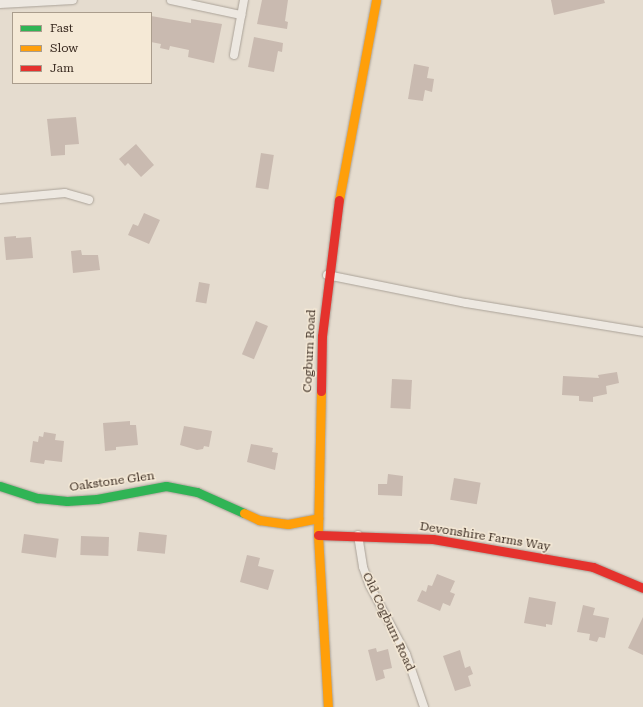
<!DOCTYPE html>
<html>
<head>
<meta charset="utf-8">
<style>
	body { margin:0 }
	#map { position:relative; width:643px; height:707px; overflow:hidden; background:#e5dccf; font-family:"Roboto Serif",serif }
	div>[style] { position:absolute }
	.building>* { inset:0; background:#c9bab0; transform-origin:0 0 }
	.roads { filter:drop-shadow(0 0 1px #aaa298) drop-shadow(0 0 1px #aaa298) }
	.street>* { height:8px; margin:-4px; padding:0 4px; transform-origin:4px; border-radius:4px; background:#ede8e1 }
	.fast>* { height:9px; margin:-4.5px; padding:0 4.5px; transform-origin:4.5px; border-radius:4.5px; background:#30b455 }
	.slow>* { height:9px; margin:-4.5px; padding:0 4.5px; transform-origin:4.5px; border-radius:4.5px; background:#ff9f0a }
	.jam>* { height:9px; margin:-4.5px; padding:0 4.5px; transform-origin:4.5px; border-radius:4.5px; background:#e5322d }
	span { translate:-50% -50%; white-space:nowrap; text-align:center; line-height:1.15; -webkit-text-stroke:3px #f5e9d6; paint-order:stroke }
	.street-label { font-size:12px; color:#392a20 }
	.legend { position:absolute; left:12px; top:12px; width:140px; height:72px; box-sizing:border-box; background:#f5e9d6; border:1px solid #aa9d8d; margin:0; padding:5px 7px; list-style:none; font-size:12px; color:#392a20 }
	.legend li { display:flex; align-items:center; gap:8px; height:20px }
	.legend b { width:20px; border:1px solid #aa9d8d }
</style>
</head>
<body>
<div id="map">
	<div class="building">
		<div style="clip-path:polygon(262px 0,288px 0,285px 21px,288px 22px,287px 29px,257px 24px)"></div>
		<div style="clip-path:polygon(551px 0,604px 0,605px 3px,554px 15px)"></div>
		<div style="clip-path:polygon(151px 16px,191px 23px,191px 19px,222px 24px,214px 63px,188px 57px,189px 50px,170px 46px,169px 50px,160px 48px,161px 44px,151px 42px)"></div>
		<div style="clip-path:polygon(254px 37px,283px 43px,282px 52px,278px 51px,274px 72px,248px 67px)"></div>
		<div style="clip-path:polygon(414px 64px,429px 67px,427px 78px,434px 79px,432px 92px,425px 90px,423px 101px,408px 99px)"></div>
		<div style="clip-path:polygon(76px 117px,79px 144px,65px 145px,65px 155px,51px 156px,47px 119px)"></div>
		<div style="clip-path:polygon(136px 144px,154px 165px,141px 177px,128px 163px,125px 166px,119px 159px)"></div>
		<div style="left:261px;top:153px;width:13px;height:35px;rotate:9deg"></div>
		<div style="clip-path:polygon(144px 213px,160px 220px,149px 244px,128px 235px,133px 224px,138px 226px)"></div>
		<div style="clip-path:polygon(16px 236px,16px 238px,31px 237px,33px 258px,6px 260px,4px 237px)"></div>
		<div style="clip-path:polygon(81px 250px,82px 255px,98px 255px,100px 270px,73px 273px,71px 251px)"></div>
		<div style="left:199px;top:282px;width:11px;height:20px;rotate:10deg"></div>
		<div style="left:256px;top:321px;width:13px;height:36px;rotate:23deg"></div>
		<div style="clip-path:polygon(617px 372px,619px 383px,606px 386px,607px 394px,593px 397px,593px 402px,579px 401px,579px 396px,562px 395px,563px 376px,599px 378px,598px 375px)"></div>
		<div style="left:392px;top:379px;width:20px;height:29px;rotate:3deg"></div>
		<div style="clip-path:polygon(130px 421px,130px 425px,136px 425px,138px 445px,116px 447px,116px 450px,105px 451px,103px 423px)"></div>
		<div style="clip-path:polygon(184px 426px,212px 431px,209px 447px,204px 446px,203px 449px,197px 450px,180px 445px)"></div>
		<div style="clip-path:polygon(44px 432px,56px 434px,55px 440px,64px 441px,62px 462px,45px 460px,44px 464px,30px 462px,33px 441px,38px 442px,39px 436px,43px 437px)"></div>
		<div style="clip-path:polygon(251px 444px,273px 448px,272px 452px,278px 453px,275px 470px,247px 462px)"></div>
		<div style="clip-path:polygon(388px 474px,403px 476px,402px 496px,378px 495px,378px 484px,387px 484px)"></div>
		<div style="left:454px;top:478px;width:27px;height:22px;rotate:10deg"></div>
		<div style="left:139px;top:532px;width:28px;height:19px;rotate:6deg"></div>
		<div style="left:24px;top:534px;width:35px;height:19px;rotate:8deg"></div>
		<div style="left:81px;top:536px;width:28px;height:19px;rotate:2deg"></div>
		<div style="clip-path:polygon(247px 555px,260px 558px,258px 566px,274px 570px,268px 590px,240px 582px)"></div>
		<div style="clip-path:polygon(437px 574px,455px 581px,450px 592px,455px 594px,450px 606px,443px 603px,440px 611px,417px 601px,422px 590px,426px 592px,428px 585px,432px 586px)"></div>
		<div style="clip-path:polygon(529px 597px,556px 602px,552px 625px,546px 624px,546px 627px,524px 623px)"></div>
		<div style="clip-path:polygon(583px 605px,595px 608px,593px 615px,609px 618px,605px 638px,599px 637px,597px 642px,589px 640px,590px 634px,577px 632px)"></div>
		<div style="clip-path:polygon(643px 617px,643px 655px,628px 648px)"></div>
		<div style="clip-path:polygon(376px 648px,377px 652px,388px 649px,392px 668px,383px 670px,385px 678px,376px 681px,368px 650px)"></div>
		<div style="clip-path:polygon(460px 650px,465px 668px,470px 666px,473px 674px,468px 676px,471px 686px,455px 691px,443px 656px)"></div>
	</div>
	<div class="roads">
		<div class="street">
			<div style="left:171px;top:0;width:72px;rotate:12.1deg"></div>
			<div style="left:0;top:4px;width:73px;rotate:-3.1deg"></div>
			<div style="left:234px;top:55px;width:56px;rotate:-79.7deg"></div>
			<div style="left:0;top:199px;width:65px;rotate:-5.3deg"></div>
			<div style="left:65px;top:193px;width:25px;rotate:16deg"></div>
			<div style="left:327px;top:275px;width:142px;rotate:11.4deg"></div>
			<div style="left:466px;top:303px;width:179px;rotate:9.3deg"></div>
			<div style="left:358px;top:535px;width:32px;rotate:81deg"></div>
			<div style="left:363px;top:567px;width:20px;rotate:70deg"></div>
			<div style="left:370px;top:586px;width:77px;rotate:62.1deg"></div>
			<div style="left:406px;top:654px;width:56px;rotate:71.2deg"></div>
		</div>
		<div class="fast">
			<div style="left:0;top:486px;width:40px;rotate:18deg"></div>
			<div style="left:38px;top:498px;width:29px;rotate:6deg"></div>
			<div style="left:67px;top:501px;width:30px;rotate:-4deg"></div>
			<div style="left:97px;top:499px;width:70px;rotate:-10.7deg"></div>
			<div style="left:166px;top:486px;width:32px;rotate:11deg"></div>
			<div style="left:197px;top:492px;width:51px;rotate:24.1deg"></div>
		</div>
		<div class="slow">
			<div style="left:339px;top:200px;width:203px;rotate:-79.5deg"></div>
			<div style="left:321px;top:391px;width:144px;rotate:91.2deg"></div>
			<div style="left:318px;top:535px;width:172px;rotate:86.7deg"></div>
			<div style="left:244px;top:513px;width:17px;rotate:25deg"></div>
			<div style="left:259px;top:520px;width:29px;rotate:8deg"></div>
			<div style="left:288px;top:524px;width:31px;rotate:-11deg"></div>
		</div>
		<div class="jam">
			<div style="left:321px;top:391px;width:55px;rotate:-89deg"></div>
			<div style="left:322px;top:336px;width:137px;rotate:-82.9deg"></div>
			<div style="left:318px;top:535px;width:115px;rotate:2deg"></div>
			<div style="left:433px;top:539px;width:162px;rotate:9.9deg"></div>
			<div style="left:593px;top:567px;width:54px;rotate:22.8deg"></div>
		</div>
	</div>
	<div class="street-label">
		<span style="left:310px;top:351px;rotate:-87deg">Cogburn Road</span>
		<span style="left:112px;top:482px;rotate:-8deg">Oakstone Glen</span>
		<span style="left:485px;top:537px;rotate:9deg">Devonshire Farms Way</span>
		<span style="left:388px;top:622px;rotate:65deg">Old Cogburn Road</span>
	</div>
	<ul class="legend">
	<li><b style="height:5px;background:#30b455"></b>Fast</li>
	<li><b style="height:5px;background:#ff9f0a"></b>Slow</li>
	<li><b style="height:5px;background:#e5322d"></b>Jam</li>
	</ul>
</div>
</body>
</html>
